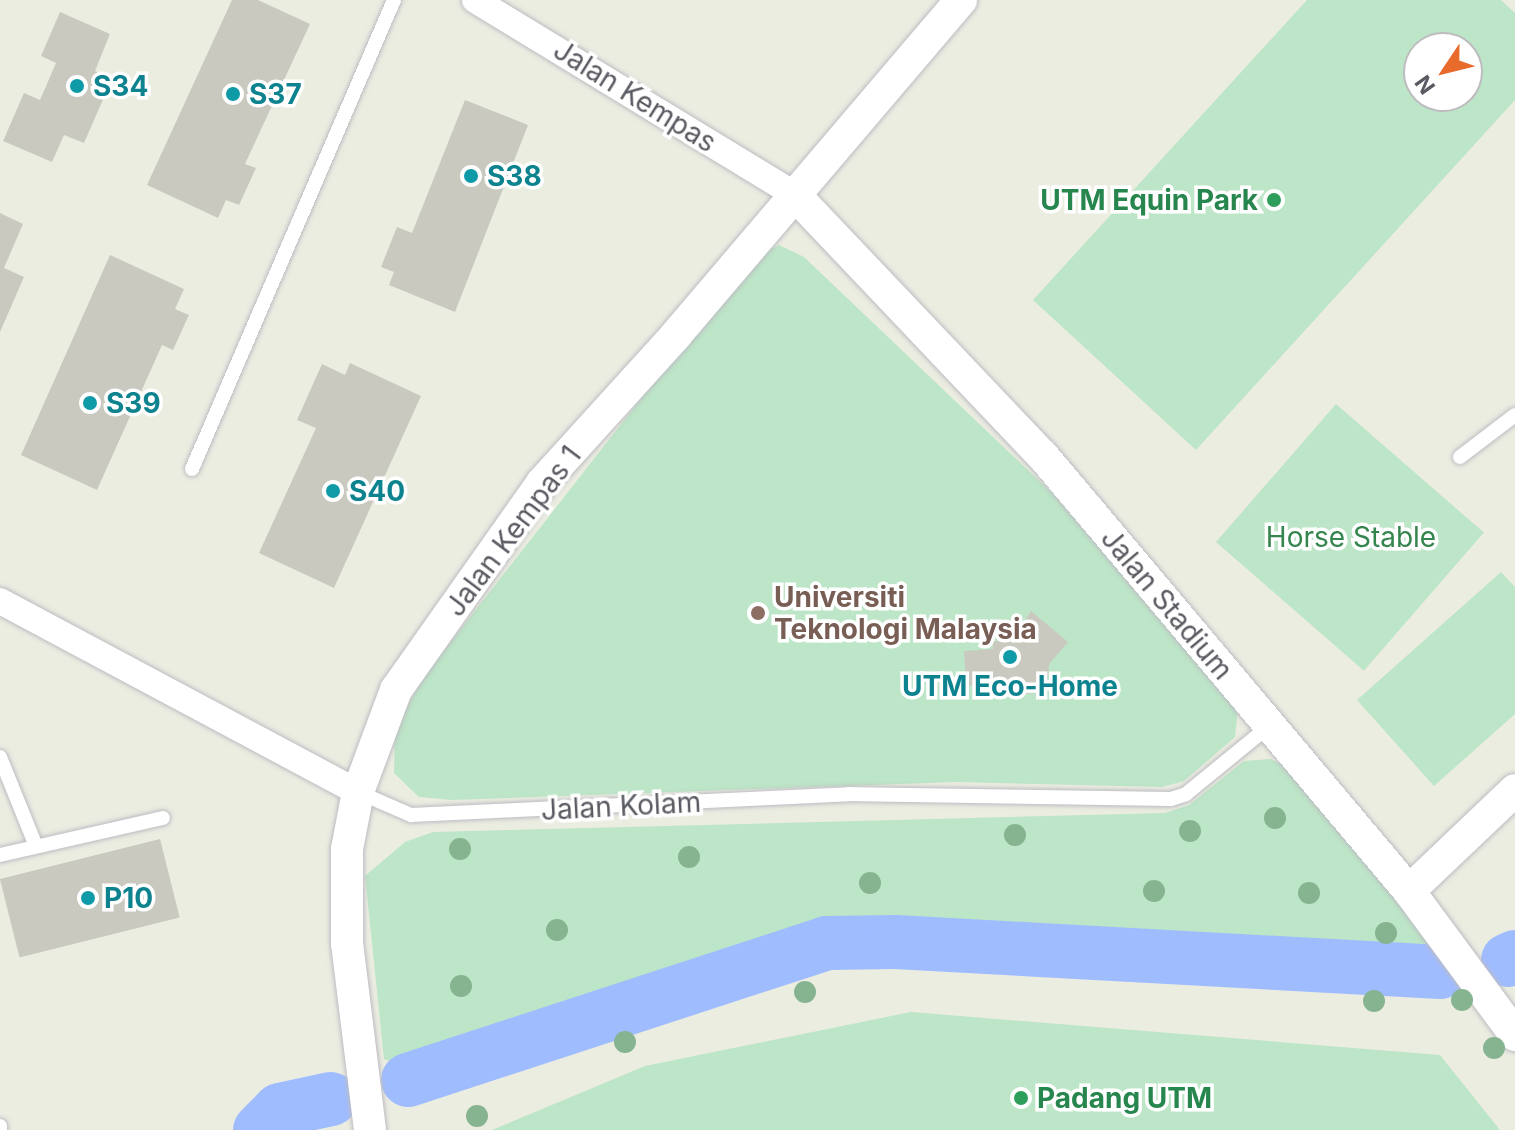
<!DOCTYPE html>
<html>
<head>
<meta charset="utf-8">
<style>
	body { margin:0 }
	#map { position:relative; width:1515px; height:1130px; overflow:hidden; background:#ecede1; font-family:Inter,sans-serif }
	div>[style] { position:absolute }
	.green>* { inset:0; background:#bde5c7; transform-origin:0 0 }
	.river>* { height:54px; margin:-27px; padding:0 27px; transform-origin:27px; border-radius:27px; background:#9fbcff }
	.building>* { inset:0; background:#cac9c0; transform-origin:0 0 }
	.roads { filter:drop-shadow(0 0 2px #bcbcc3) drop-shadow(0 0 2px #bcbcc3) }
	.service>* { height:14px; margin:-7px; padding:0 7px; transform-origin:7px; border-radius:7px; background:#fff }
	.minor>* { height:26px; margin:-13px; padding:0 13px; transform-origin:13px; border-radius:13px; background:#fff }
	.tertiary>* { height:32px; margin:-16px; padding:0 16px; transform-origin:16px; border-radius:16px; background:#fff }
	.trees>* { width:22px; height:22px; margin:-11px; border-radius:50%; background:#87b490 }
	.dots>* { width:22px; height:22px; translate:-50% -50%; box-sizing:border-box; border:4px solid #fff; border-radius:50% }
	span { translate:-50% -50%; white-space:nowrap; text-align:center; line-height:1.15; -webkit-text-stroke:7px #fff; paint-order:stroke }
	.culture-label { font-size:28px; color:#0d838f; font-weight:700 }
	.left { translate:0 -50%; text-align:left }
	.street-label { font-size:28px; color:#5a5b62 }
	.leisure-label { font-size:28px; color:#27864d; font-weight:700 }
	.right { translate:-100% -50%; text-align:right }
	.park-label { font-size:28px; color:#35854e }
	.education-label { font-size:28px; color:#785e54; font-weight:700 }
	.north { position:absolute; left:1403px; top:32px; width:80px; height:80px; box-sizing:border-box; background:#fff; border:2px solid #bdbdc0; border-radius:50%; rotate:235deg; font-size:22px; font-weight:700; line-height:32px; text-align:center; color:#5a5b62 }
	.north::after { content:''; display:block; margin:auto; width:28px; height:36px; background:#e86b2b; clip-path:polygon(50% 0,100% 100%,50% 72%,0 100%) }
</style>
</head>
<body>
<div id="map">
	<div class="green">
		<div style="clip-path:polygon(evenodd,1307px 0,1501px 0,1515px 13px,1515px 100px,1196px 450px,1033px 300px,1307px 0,1419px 48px,1467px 48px,1467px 96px,1419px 96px,1419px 48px)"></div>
		<div style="clip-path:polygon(779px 245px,804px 257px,1052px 493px,1229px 696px,1238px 708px,1235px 737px,1184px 781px,1162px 787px,955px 782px,452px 800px,419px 797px,394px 773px,395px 729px,424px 676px,658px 377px,764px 252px)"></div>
		<div style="left:1336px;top:404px;width:196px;height:183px;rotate:41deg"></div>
		<div style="clip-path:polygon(1501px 572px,1515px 587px,1515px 714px,1434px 786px,1357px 700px)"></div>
		<div style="clip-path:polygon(1271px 759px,1287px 768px,1446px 961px,1133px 942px,819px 931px,407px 1068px,384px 1059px,365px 876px,405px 842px,433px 832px,1165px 813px,1189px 805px,1244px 761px)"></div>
		<div style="clip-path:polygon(911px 1012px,1440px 1055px,1500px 1130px,492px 1130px,645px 1066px)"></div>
	</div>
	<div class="river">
		<div style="left:1508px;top:960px;width:8px;rotate:-23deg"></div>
		<div style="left:408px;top:1080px;width:441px;rotate:-18.1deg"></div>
		<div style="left:827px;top:943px;width:68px;rotate:-0.8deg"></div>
		<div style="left:895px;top:942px;width:546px;rotate:3.15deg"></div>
		<div style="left:260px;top:1130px;width:28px;rotate:-45deg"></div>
		<div style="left:280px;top:1110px;width:52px;rotate:-12.2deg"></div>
	</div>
	<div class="building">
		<div style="clip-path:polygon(232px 0,258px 0,310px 24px,245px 164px,256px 168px,239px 205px,226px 200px,218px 218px,147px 185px)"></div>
		<div style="clip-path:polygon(60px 12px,110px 34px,95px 71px,112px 79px,84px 143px,64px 135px,52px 162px,3px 141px,24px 93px,40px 100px,56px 63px,41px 56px)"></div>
		<div style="clip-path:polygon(465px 100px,528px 125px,455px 312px,389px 285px,394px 272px,381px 267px,397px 227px,412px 233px)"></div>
		<div style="clip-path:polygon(0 213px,23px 224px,4px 268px,24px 277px,0 332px)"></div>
		<div style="clip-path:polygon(110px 255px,184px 289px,175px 309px,189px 315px,173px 350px,162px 345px,97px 490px,21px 455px)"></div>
		<div style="clip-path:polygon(350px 363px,421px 396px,334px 588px,259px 553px,316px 428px,297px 420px,322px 364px,345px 375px)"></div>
		<div style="clip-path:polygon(1031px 611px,1068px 642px,1049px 664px,1047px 693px,1021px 694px,1020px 683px,966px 686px,964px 651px,993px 649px,993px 641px,1012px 641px)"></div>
		<div style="left:160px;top:839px;width:81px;height:165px;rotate:76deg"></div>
	</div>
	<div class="roads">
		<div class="service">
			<div style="left:1460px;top:457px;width:69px;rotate:-37.4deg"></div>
			<div style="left:192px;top:469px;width:511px;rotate:-66.7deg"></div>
			<div style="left:0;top:757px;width:96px;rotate:68deg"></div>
			<div style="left:358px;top:792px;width:58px;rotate:23.5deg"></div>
			<div style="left:411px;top:815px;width:439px;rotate:-2.7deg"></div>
			<div style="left:849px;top:794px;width:322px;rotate:0.9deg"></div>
			<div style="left:1171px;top:799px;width:16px;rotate:-18deg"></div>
			<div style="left:1186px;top:794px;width:107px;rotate:-39.3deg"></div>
			<div style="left:0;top:855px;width:167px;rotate:-12.8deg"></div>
			<div style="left:0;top:1126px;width:4px;rotate:90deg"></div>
		</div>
		<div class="minor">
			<div style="left:475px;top:0;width:373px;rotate:31.3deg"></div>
			<div style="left:0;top:601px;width:406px;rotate:28.1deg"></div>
		</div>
		<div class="tertiary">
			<div style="left:794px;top:194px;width:361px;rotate:46.5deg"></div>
			<div style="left:1043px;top:456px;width:568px;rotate:49.92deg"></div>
			<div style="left:1409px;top:891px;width:179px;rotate:53.6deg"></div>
			<div style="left:1409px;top:891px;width:146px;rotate:-43.6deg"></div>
			<div style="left:370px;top:1130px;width:187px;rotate:-97deg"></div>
			<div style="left:347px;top:944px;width:95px;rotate:-90deg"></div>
			<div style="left:347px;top:849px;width:58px;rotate:-79.1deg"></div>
			<div style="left:358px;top:792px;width:109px;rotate:-69.6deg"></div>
			<div style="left:396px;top:690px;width:253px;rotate:-54.8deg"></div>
			<div style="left:542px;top:483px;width:200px;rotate:-47.8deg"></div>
			<div style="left:676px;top:335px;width:440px;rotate:-49.6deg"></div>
		</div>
	</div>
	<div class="trees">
		<div style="left:1275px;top:818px"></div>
		<div style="left:1190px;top:831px"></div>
		<div style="left:1015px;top:835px"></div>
		<div style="left:460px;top:849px"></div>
		<div style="left:689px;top:857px"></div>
		<div style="left:870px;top:883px"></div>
		<div style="left:1154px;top:891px"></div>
		<div style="left:1309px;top:893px"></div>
		<div style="left:557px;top:930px"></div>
		<div style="left:1386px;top:933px"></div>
		<div style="left:461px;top:986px"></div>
		<div style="left:805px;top:992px"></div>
		<div style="left:1462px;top:1000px"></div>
		<div style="left:1374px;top:1001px"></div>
		<div style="left:625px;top:1042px"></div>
		<div style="left:1494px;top:1048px"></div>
		<div style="left:477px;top:1116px"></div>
	</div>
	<div class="dots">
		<div style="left:77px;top:86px;background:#0f9aa8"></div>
		<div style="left:233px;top:94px;background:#0f9aa8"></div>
		<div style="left:471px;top:176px;background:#0f9aa8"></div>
		<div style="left:1274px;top:200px;background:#2e9e5b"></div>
		<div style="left:90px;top:403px;background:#0f9aa8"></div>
		<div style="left:333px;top:491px;background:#0f9aa8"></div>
		<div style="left:758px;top:613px;background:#8d6e63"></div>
		<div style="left:1010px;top:657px;background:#0f9aa8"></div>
		<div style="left:88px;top:898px;background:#0f9aa8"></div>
		<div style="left:1021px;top:1098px;background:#2e9e5b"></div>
	</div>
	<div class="culture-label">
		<span class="left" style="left:93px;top:86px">S34</span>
		<span class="left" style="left:249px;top:94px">S37</span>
		<span class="left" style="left:487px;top:176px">S38</span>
		<span class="left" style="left:106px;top:403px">S39</span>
		<span class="left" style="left:349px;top:491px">S40</span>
		<span style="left:1010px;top:686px">UTM Eco-Home</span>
		<span class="left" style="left:104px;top:898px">P10</span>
	</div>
	<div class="street-label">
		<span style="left:635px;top:96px;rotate:32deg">Jalan Kempas</span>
		<span style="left:513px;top:531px;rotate:-53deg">Jalan Kempas 1</span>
		<span style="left:1167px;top:604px;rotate:50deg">Jalan Stadium</span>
		<span style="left:621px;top:806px;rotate:-3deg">Jalan Kolam</span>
	</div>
	<div class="leisure-label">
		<span class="right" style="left:1258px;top:200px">UTM Equin Park</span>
		<span class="left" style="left:1037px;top:1098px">Padang UTM</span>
	</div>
	<div class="park-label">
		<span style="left:1351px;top:537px">Horse Stable</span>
	</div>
	<div class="education-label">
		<span class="left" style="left:774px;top:613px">Universiti<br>Teknologi Malaysia</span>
	</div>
	<div class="north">N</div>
</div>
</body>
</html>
